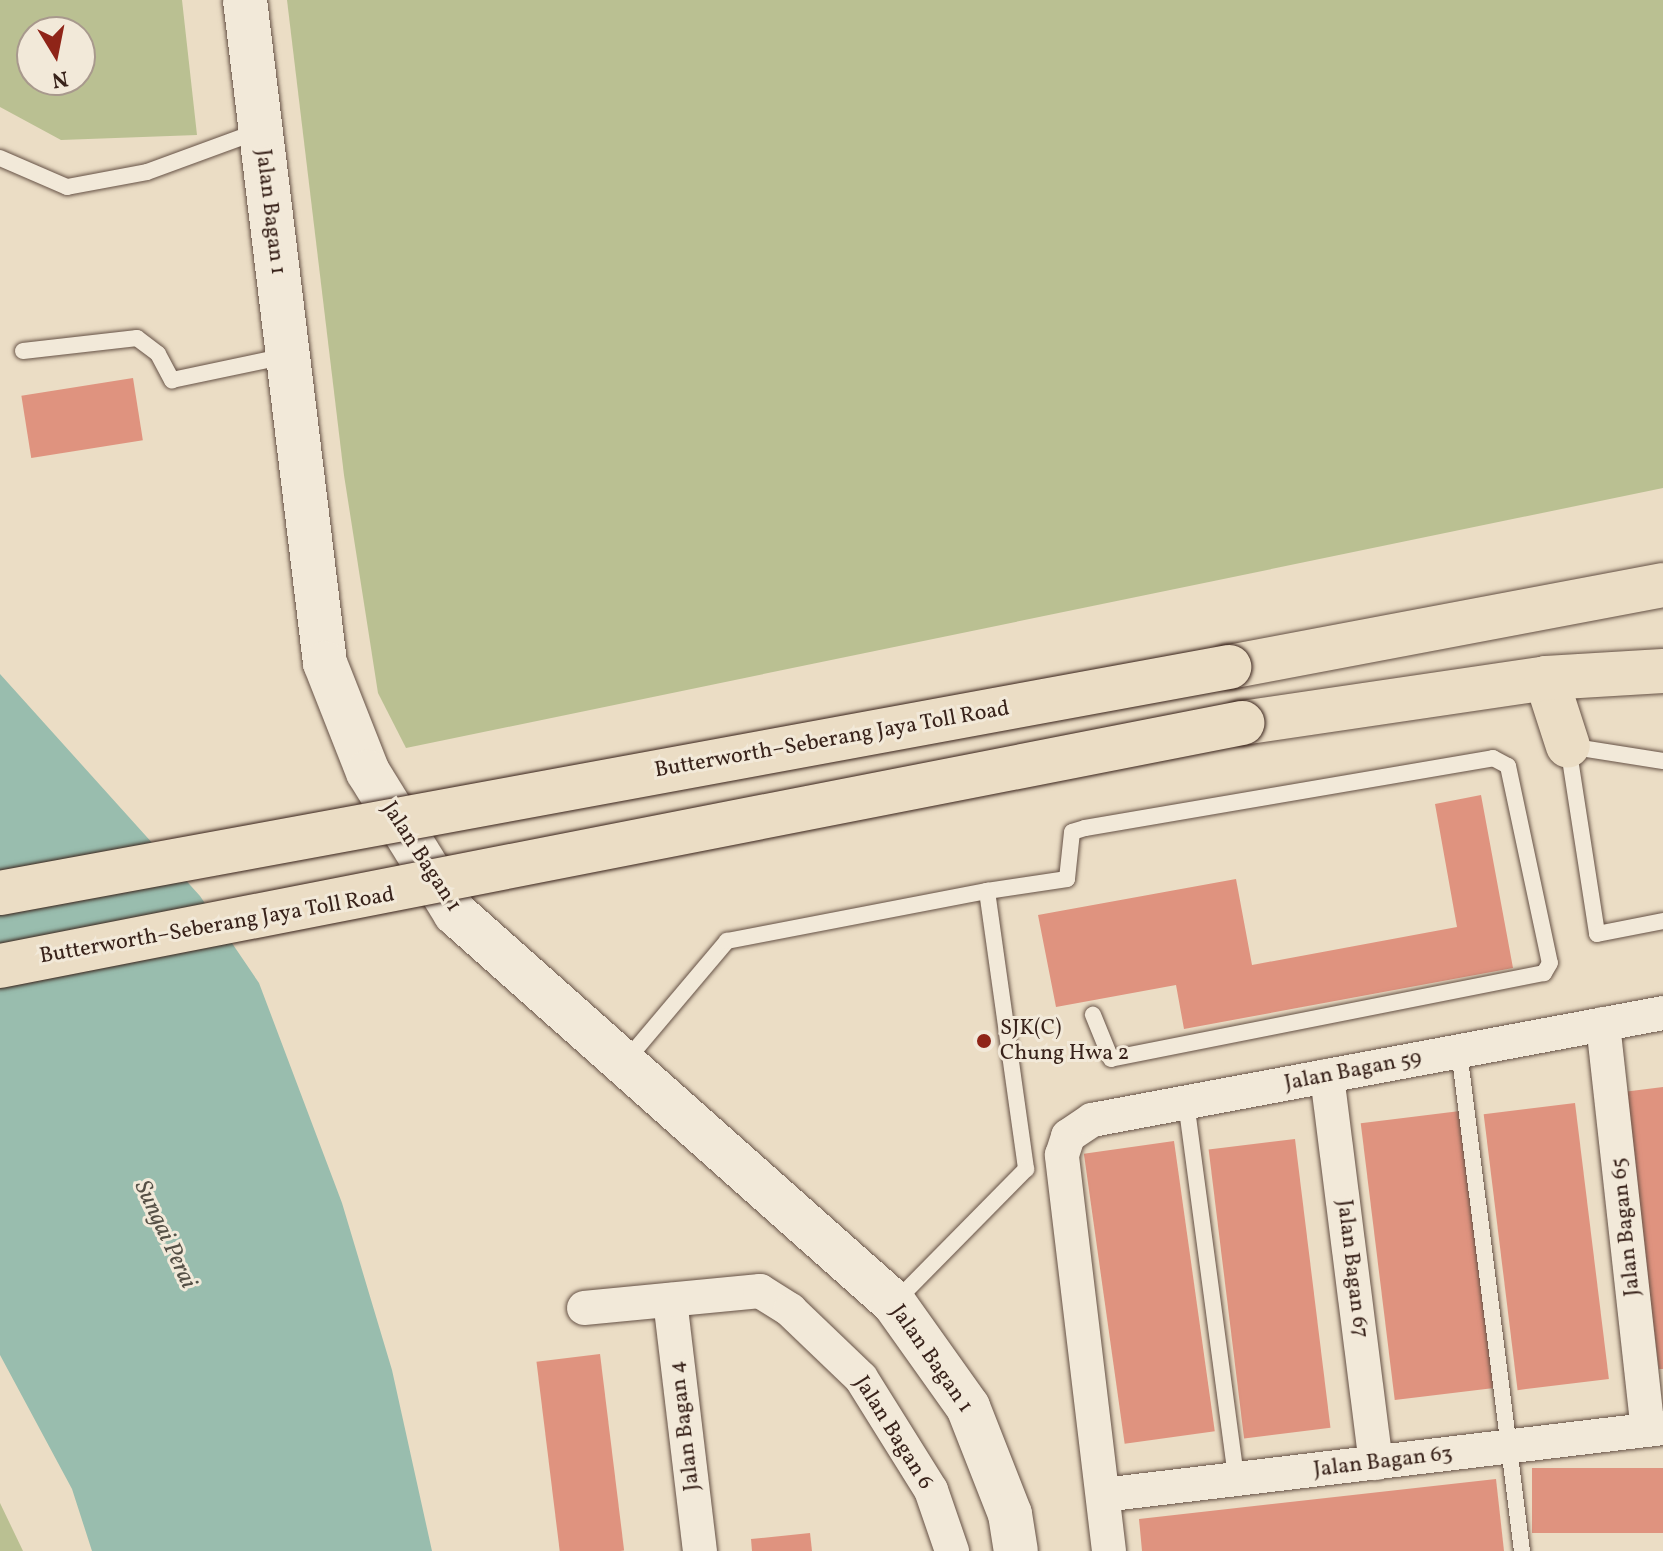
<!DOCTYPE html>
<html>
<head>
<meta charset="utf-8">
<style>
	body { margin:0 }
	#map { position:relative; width:1663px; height:1551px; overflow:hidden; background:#ebddc5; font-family:Vollkorn,serif }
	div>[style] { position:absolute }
	.green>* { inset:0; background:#bac092 }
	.water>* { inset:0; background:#99bdae }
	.building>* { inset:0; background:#df937f; transform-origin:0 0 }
	.roads { filter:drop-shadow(0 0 2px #655145) drop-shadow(0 0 2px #655145) }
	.lane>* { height:16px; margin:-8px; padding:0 8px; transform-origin:8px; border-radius:8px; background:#f2e9d9 }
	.street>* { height:34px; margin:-17px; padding:0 17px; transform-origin:17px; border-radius:17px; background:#f2e9d9 }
	.secondary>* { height:44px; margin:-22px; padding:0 22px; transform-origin:22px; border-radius:22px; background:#f2e9d9 }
	.highway>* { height:44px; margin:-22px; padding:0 22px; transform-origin:22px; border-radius:22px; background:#ebddc5 }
	.bridges { filter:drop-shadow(0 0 2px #38221a) drop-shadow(0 0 2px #38221a) }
	.highway-bridge>* { height:44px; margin:-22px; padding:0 22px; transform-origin:22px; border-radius:22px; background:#ebddc5 }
	.dots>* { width:22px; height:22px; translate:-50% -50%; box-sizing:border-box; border:4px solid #f2e9d9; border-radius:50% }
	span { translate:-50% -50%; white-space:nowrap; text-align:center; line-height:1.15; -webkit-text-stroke:6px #f2e9d9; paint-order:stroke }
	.street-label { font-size:22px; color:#38221a }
	.poi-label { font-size:22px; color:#38221a }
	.left { translate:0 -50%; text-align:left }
	.water-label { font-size:24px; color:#555046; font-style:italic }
	.north { position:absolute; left:16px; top:16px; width:80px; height:80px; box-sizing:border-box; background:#f2e9d9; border:2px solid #a8998d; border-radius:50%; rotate:170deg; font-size:22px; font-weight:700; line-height:32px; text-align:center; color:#38221a }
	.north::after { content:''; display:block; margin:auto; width:28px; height:36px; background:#8f2418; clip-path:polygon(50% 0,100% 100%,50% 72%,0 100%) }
</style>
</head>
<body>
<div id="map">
	<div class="green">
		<div style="clip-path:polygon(evenodd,0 0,182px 0,197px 135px,61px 140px,0 107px,0 0,80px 32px,80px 80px,32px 80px,32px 32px,80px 32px)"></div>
		<div style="clip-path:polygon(287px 0,1663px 0,1663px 488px,406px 748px,378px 693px,344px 475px)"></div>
		<div style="clip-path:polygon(0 1503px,23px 1551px,0 1551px)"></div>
	</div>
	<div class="water">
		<div style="clip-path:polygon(0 674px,200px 896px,259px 983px,342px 1203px,392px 1370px,432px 1551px,92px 1551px,72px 1489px,0 1355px)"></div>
	</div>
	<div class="building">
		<div style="left:133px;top:378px;width:63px;height:113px;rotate:81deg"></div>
		<div style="clip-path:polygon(1481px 795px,1513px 968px,1184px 1029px,1176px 985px,1056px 1007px,1038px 915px,1236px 879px,1252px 965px,1457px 927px,1435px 804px)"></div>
		<div style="clip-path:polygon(1663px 1087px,1663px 1369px,1659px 1369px,1623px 1092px)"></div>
		<div style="left:1575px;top:1103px;width:278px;height:92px;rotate:83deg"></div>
		<div style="left:1460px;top:1111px;width:279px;height:100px;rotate:83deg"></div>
		<div style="left:1295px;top:1139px;width:291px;height:87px;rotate:83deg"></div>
		<div style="left:1174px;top:1141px;width:293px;height:91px;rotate:82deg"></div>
		<div style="left:600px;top:1354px;width:198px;height:64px;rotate:83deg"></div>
		<div style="left:1663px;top:1468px;width:65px;height:131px;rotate:90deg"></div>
		<div style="clip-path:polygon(1496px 1479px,1504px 1551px,1142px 1551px,1139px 1519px)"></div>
		<div style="clip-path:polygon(810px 1533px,812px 1551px,752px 1551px,751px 1539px)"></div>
	</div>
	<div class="roads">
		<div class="lane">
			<div style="left:0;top:158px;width:73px;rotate:23.4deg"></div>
			<div style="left:67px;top:187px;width:81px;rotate:-10.6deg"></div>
			<div style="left:147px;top:172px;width:119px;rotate:-20.1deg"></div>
			<div style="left:23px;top:351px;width:115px;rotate:-6.5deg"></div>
			<div style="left:137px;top:338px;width:26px;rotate:37deg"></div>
			<div style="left:158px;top:354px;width:30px;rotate:62deg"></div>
			<div style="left:172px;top:380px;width:116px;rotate:-11.9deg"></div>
			<div style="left:1663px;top:761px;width:96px;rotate:-171deg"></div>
			<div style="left:1568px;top:746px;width:190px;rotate:81.2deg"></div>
			<div style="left:1597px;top:934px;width:67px;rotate:-11.1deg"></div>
			<div style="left:987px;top:891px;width:81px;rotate:-8.5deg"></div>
			<div style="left:1067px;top:879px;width:47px;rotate:-83.9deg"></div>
			<div style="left:1072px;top:832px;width:14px;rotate:-17deg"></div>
			<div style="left:1085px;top:828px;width:414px;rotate:-9.7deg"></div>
			<div style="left:1493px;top:758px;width:17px;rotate:28deg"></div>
			<div style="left:1508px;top:766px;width:201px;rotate:78deg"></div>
			<div style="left:1550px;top:963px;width:12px;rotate:121deg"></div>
			<div style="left:1544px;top:973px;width:441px;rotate:168.8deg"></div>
			<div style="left:1111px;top:1059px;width:48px;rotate:-112.2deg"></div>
			<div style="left:1459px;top:1051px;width:504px;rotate:82.82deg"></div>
			<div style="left:624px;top:1063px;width:160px;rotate:-49.8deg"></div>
			<div style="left:727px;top:941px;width:265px;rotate:-10.9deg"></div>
			<div style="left:987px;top:891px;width:281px;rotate:82deg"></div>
			<div style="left:1026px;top:1169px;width:188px;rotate:134.6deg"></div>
			<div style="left:1186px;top:1102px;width:380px;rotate:82.4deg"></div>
		</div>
		<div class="street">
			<div style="left:1603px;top:1024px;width:408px;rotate:83.7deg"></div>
			<div style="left:1327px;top:1076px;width:390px;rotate:82.8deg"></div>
			<div style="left:670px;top:1300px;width:253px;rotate:83.2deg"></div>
			<div style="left:584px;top:1308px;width:177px;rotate:-5.5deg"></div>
			<div style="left:760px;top:1291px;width:36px;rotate:32deg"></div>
			<div style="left:790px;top:1310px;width:98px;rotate:43.8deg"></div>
			<div style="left:861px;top:1378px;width:132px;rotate:58deg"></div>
			<div style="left:931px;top:1490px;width:65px;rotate:71deg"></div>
			<div style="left:1103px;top:1495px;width:564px;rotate:-6.82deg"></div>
			<div style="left:1109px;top:1551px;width:399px;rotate:-96.8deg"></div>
			<div style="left:1062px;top:1155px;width:20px;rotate:-72deg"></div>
			<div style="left:1068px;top:1136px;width:29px;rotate:-34deg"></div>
			<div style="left:1092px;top:1120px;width:581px;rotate:-10.61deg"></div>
		</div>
		<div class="secondary">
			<div style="left:245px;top:0;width:668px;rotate:83.12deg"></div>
			<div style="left:325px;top:663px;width:117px;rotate:68.5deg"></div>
			<div style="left:368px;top:772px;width:166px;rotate:58.3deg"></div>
			<div style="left:455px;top:913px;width:587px;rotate:41.62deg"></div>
			<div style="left:894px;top:1303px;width:128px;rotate:54.6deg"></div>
			<div style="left:968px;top:1407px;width:115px;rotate:68.6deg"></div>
			<div style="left:1010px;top:1514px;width:37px;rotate:81deg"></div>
		</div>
		<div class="highway">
			<div style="left:1229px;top:667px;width:442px;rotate:-10.7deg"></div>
			<div style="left:1546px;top:678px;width:71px;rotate:72.1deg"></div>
			<div style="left:1242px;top:723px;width:307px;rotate:-8.4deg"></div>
			<div style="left:1546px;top:678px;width:117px;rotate:-3.4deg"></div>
		</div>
	</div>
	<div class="bridges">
		<div class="highway-bridge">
			<div style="left:0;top:893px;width:1250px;rotate:-10.42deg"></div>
			<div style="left:0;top:966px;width:1266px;rotate:-11.07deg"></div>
		</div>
	</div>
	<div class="dots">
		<div style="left:984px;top:1041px;background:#8f2418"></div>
	</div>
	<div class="street-label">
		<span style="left:270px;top:212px;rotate:83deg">Jalan Bagan 1</span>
		<span style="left:832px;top:740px;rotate:-10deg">Butterworth–Seberang Jaya Toll Road</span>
		<span style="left:421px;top:857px;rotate:57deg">Jalan Bagan 1</span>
		<span style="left:217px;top:926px;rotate:-10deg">Butterworth–Seberang Jaya Toll Road</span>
		<span style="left:1353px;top:1071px;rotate:-11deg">Jalan Bagan 59</span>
		<span style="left:1626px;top:1227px;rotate:-96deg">Jalan Bagan 65</span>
		<span style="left:1352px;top:1269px;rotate:83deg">Jalan Bagan 67</span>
		<span style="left:931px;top:1359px;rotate:55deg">Jalan Bagan 1</span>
		<span style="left:685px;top:1426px;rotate:-97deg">Jalan Bagan 4</span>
		<span style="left:893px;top:1433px;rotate:58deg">Jalan Bagan 6</span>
		<span style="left:1383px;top:1462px;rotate:-7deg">Jalan Bagan 63</span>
	</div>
	<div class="poi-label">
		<span class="left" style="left:1000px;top:1041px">SJK(C)<br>Chung Hwa 2</span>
	</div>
	<div class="water-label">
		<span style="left:164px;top:1235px;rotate:65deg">Sungai Perai</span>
	</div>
	<div class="north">N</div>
</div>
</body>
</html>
